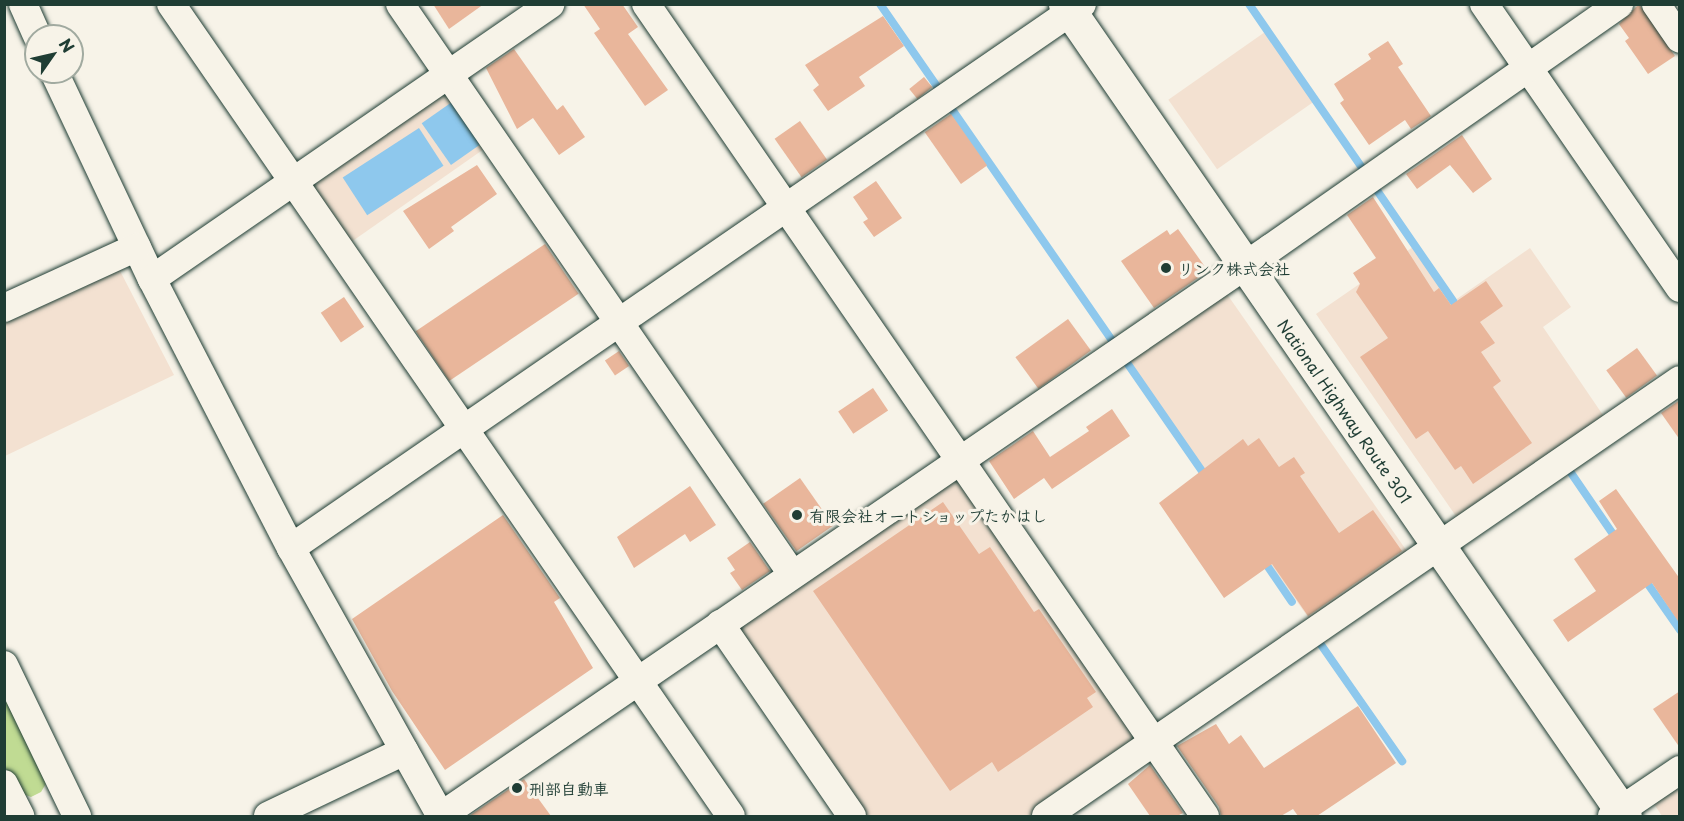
<!DOCTYPE html>
<meta charset="utf-8">
<style>
body{margin:0}
#map{position:relative;width:1684px;height:821px;overflow:hidden;background:#f7f3e8;font-family:"Playpen Sans","Klee One",sans-serif}
div>[style]{position:absolute}
.built>*{inset:0;background:#f3e1d1;transform-origin:0 0}
.green>*{inset:0;background:#c0db93}
.water>*{inset:0;background:#8ec8ed;transform-origin:0 0}
.stream>*{height:8px;margin:-4px;padding:0 4px;transform-origin:4px;border-radius:4px;background:#8ec8ed}
.building>*{inset:0;background:#e9b69b;transform-origin:0 0}
.roads{filter:drop-shadow(0 0 2px #1f3d34) drop-shadow(0 0 2px #1f3d34)}
.minor>*{height:28px;margin:-14px;padding:0 14px;transform-origin:14px;border-radius:14px;background:#f7f3e8}
.trunk>*{height:33px;margin:-16.5px;padding:0 16.5px;transform-origin:16.5px;border-radius:16.5px;background:#f7f3e8}
.dots>*{width:16px;height:16px;translate:-50% -50%;box-sizing:border-box;border:3px solid #f7f3e8;border-radius:50%}
span{translate:-50% -50%;white-space:nowrap;text-align:center;line-height:1.15;-webkit-text-stroke:6px #f7f3e8;paint-order:stroke}
.poi-label{font-size:16px;color:#1f3d34;font-weight:700}
.left{translate:0 -50%;text-align:left}
.street-label{font-size:16px;color:#1f3d34}
.frame{position:absolute;inset:0;border:6px solid #1f3d34;pointer-events:none}
.north{position:absolute;left:24px;top:24px;width:60px;height:60px;box-sizing:border-box;background:#f7f3e8;border:2px solid #a1aaa0;border-radius:50%;rotate:56deg;font-size:16px;font-weight:700;line-height:24px;text-align:center;color:#1f3d34}
.north::after{content:'';display:block;margin:auto;width:21px;height:27px;background:#1f3d34;clip-path:polygon(50% 0,100% 100%,50% 72%,0 100%)}
</style>
<div id="map">
<div class="built">
<div style="left:1265px;top:32px;width:85px;height:118px;rotate:55deg"></div>
<div style="left:451px;top:89px;width:68px;height:173px;rotate:55deg"></div>
<div style="clip-path:polygon(1413px 247px,1451px 303px,1530px 248px,1571px 307px,1543px 327px,1607px 421px,1460px 522px,1316px 314px)"></div>
<div style="clip-path:polygon(118px 267px,174px 375px,5px 456px,5px 320px)"></div>
<div style="left:1222px;top:287px;width:329px;height:119px;rotate:55deg"></div>
<div style="clip-path:polygon(957px 469px,1144px 740px,1033px 816px,861px 816px,730px 626px)"></div>
<div style="clip-path:polygon(1679px 786px,1679px 816px,1662px 816px,1654px 804px)"></div>
</div>
<div class="green">
<div style="clip-path:polygon(5px 686px,47px 782px,41px 792px,31px 797px,20px 793px,5px 767px)"></div>
</div>
<div class="water">
<div style="left:452px;top:102px;width:51px;height:37px;rotate:55deg"></div>
<div style="left:419px;top:128px;width:45px;height:91px;rotate:57deg"></div>
</div>
<div class="stream">
<div style="left:880px;top:4px;width:107px;rotate:55.3deg"></div>
<div style="left:1249px;top:4px;width:203px;rotate:55.4deg"></div>
<div style="left:949px;top:105px;width:288px;rotate:55.3deg"></div>
<div style="left:1374px;top:186px;width:140px;rotate:55.5deg"></div>
<div style="left:1123px;top:357px;width:146px;rotate:55.3deg"></div>
<div style="left:1567px;top:467px;width:88px;rotate:55.6deg"></div>
<div style="left:1262px;top:558px;width:53px;rotate:55.7deg"></div>
<div style="left:1643px;top:577px;width:65px;rotate:55.1deg"></div>
<div style="left:1317px;top:639px;width:149px;rotate:55.1deg"></div>
</div>
<div class="building">
<div style="clip-path:polygon(433px 4px,484px 4px,449px 29px)"></div>
<div style="clip-path:polygon(583px 4px,622px 4px,638px 27px,628px 34px,668px 90px,645px 106px,594px 33px,600px 29px)"></div>
<div style="clip-path:polygon(1639px 4px,1675px 56px,1648px 74px,1625px 41px,1629px 38px,1619px 24px)"></div>
<div style="clip-path:polygon(883px 16px,904px 46px,859px 77px,865px 86px,828px 111px,813px 90px,819px 85px,805px 65px)"></div>
<div style="clip-path:polygon(1388px 41px,1403px 64px,1398px 67px,1431px 116px,1411px 129px,1405px 120px,1369px 145px,1340px 103px,1344px 100px,1334px 84px,1371px 59px,1368px 54px)"></div>
<div style="clip-path:polygon(514px 49px,557px 110px,563px 105px,585px 137px,559px 155px,533px 118px,517px 129px,486px 68px)"></div>
<div style="left:924px;top:77px;width:13px;height:19px;rotate:51deg"></div>
<div style="left:951px;top:114px;width:63px;height:32px;rotate:55deg"></div>
<div style="left:800px;top:121px;width:47px;height:31px;rotate:55deg"></div>
<div style="clip-path:polygon(1462px 135px,1492px 179px,1473px 193px,1450px 165px,1417px 189px,1406px 174px)"></div>
<div style="clip-path:polygon(477px 165px,497px 194px,451px 227px,454px 231px,429px 249px,403px 211px)"></div>
<div style="clip-path:polygon(876px 181px,902px 218px,874px 237px,863px 222px,868px 219px,853px 197px)"></div>
<div style="clip-path:polygon(1373px 197px,1434px 292px,1439px 288px,1451px 305px,1486px 281px,1503px 306px,1480px 322px,1495px 343px,1481px 352px,1501px 381px,1493px 387px,1532px 443px,1473px 484px,1461px 466px,1455px 470px,1428px 431px,1416px 439px,1360px 357px,1388px 338px,1356px 292px,1360px 284px,1353px 273px,1376px 258px,1347px 215px)"></div>
<div style="clip-path:polygon(1178px 229px,1208px 271px,1154px 308px,1121px 261px,1167px 230px,1170px 235px)"></div>
<div style="left:545px;top:244px;width:60px;height:156px;rotate:56deg"></div>
<div style="left:344px;top:297px;width:36px;height:28px;rotate:56deg"></div>
<div style="left:1068px;top:319px;width:39px;height:65px;rotate:54deg"></div>
<div style="left:1637px;top:348px;width:34px;height:38px;rotate:54deg"></div>
<div style="left:619px;top:351px;width:18px;height:17px;rotate:56deg"></div>
<div style="left:873px;top:388px;width:27px;height:42px;rotate:56deg"></div>
<div style="clip-path:polygon(1680px 400px,1680px 440px,1661px 413px)"></div>
<div style="clip-path:polygon(1112px 409px,1130px 436px,1052px 489px,1044px 478px,1014px 499px,989px 461px,1033px 431px,1050px 457px,1089px 431px,1086px 427px)"></div>
<div style="clip-path:polygon(1259px 438px,1279px 467px,1294px 457px,1305px 473px,1300px 476px,1339px 533px,1373px 510px,1402px 551px,1308px 616px,1272px 564px,1224px 598px,1159px 503px,1243px 439px,1248px 446px)"></div>
<div style="left:800px;top:478px;width:58px;height:45px;rotate:55deg"></div>
<div style="clip-path:polygon(690px 486px,716px 525px,690px 542px,685px 534px,634px 568px,617px 537px)"></div>
<div style="clip-path:polygon(1616px 489px,1680px 579px,1680px 624px,1652px 583px,1568px 642px,1553px 620px,1596px 591px,1574px 559px,1617px 529px,1599px 501px)"></div>
<div style="clip-path:polygon(943px 502px,979px 554px,990px 547px,1034px 612px,1039px 609px,1096px 692px,1087px 698px,1093px 707px,998px 772px,992px 762px,950px 791px,813px 591px)"></div>
<div style="clip-path:polygon(503px 515px,560px 598px,554px 602px,593px 668px,445px 770px,392px 691px,352px 619px)"></div>
<div style="clip-path:polygon(750px 542px,770px 571px,742px 590px,730px 573px,735px 570px,727px 558px)"></div>
<div style="clip-path:polygon(1680px 691px,1680px 748px,1653px 709px)"></div>
<div style="clip-path:polygon(1358px 706px,1396px 763px,1317px 816px,1298px 816px,1293px 809px,1281px 816px,1221px 816px,1219px 807px,1177px 746px,1216px 724px,1229px 744px,1241px 735px,1264px 768px)"></div>
<div style="clip-path:polygon(1150px 765px,1183px 813px,1177px 816px,1150px 816px,1128px 784px)"></div>
<div style="clip-path:polygon(524px 779px,551px 816px,469px 816px)"></div>
</div>
<div class="roads">
<div class="minor">
<div style="left:23px;top:4px;width:35px;rotate:66deg"></div>
<div style="left:171px;top:4px;width:986px;rotate:55.41deg"></div>
<div style="left:400px;top:4px;width:692px;rotate:55.48deg"></div>
<div style="left:646px;top:4px;width:986px;rotate:55.46deg"></div>
<div style="left:1484px;top:4px;width:345px;rotate:55.4deg"></div>
<div style="left:1656px;top:4px;width:42px;rotate:55.6deg"></div>
<div style="left:54px;top:72px;width:229px;rotate:64.7deg"></div>
<div style="left:152px;top:279px;width:303px;rotate:62.7deg"></div>
<div style="left:291px;top:548px;width:307px;rotate:60.8deg"></div>
<div style="left:152px;top:279px;width:484px;rotate:-34.6deg"></div>
<div style="left:4px;top:308px;width:146px;rotate:-24.6deg"></div>
<div style="left:291px;top:548px;width:960px;rotate:-34.52deg"></div>
<div style="left:720px;top:624px;width:233px;rotate:55.5deg"></div>
<div style="left:4px;top:665px;width:168px;rotate:64.2deg"></div>
<div style="left:4px;top:784px;width:36px;rotate:63deg"></div>
<div style="left:268px;top:816px;width:151px;rotate:-25.5deg"></div>
<div style="left:441px;top:816px;width:1006px;rotate:-34.39deg"></div>
<div style="left:1271px;top:248px;width:425px;rotate:-35deg"></div>
<div style="left:1046px;top:816px;width:769px;rotate:-34.52deg"></div>
<div style="left:1612px;top:816px;width:82px;rotate:-34.1deg"></div>
</div>
<div class="trunk">
<div style="left:1065px;top:4px;width:986px;rotate:55.41deg"></div>
</div>
</div>
<div class="dots">
<div style="left:1166px;top:268px;background:#1f3d34"></div>
<div style="left:797px;top:515px;background:#1f3d34"></div>
<div style="left:517px;top:788px;background:#1f3d34"></div>
</div>
<div class="poi-label">
<span class="left" style="left:1178px;top:268px">リンク株式会社</span>
<span class="left" style="left:809px;top:515px">有限会社オートショップたかはし</span>
<span class="left" style="left:529px;top:788px">刑部自動車</span>
</div>
<div class="street-label">
<span style="left:1345px;top:411px;rotate:55deg">National Highway Route 301</span>
</div>
<div class="frame"></div>
<div class="north">N</div>
</div>
